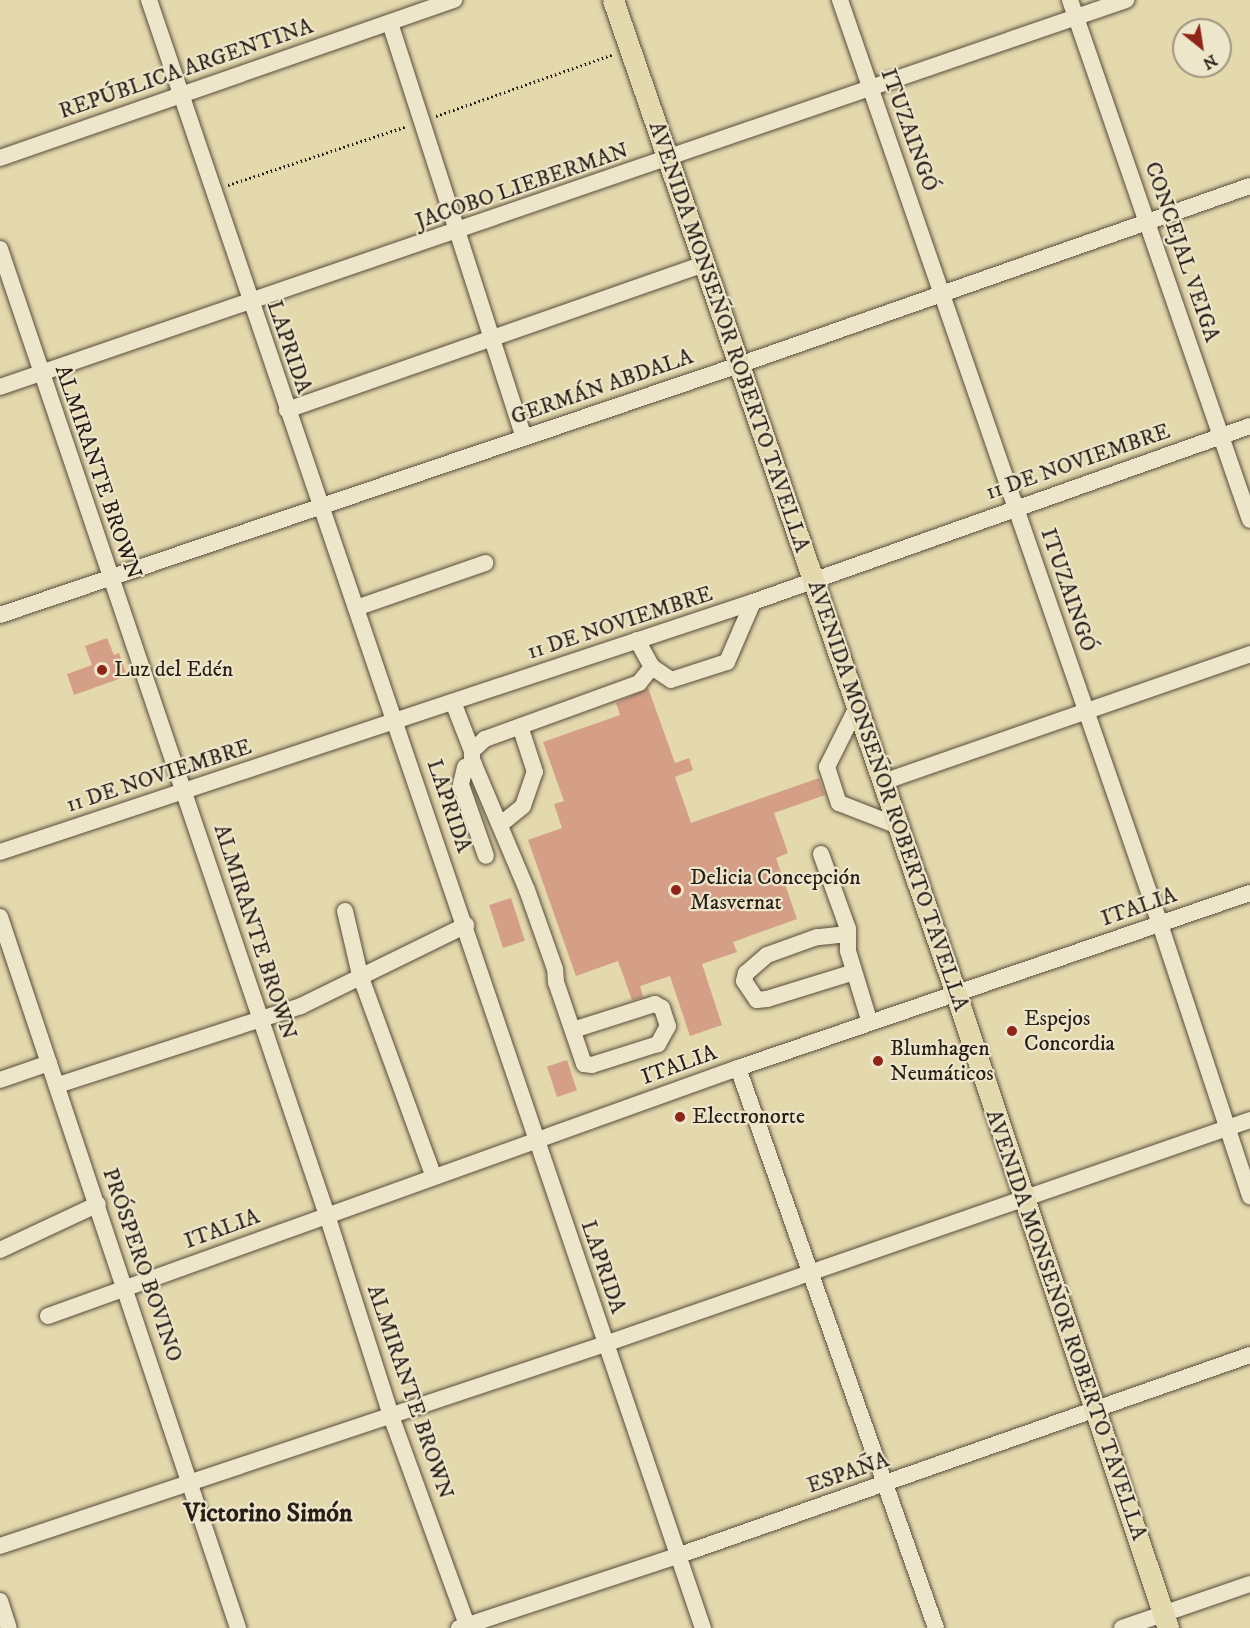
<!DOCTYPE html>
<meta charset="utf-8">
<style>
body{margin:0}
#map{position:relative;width:1250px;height:1628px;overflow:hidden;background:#e4d8ad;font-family:"IM FELL DW Pica",serif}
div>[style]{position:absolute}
.building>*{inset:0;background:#d49e87;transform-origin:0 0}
.path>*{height:3px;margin-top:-1.5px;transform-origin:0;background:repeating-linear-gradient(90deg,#291d17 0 1.5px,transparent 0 4.5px)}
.roads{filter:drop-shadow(0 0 2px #584c3c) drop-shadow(0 0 2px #584c3c)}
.minor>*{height:16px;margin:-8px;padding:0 8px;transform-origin:8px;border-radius:8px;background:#ede6ca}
.major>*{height:21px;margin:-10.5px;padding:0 10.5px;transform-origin:10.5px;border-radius:10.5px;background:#e4d8ad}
.dots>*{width:16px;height:16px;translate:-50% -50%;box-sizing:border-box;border:3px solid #ede6ca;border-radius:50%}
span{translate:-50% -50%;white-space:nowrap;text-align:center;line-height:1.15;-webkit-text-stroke:4.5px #ede6ca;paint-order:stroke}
.street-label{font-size:22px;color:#291d17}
.poi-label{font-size:22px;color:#291d17}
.left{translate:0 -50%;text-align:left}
.quarter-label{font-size:26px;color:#291d17;font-weight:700}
.north{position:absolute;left:1172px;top:18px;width:60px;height:60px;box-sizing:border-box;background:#ede6ca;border:2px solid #9f9682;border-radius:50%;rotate:150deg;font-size:16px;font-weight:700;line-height:24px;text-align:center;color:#291d17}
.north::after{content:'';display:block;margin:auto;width:21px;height:27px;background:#8f2418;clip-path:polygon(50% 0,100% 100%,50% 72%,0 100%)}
</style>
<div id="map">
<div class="building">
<div style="clip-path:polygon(107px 638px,114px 655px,119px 653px,127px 676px,74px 695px,67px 674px,92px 665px,85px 646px)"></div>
<div style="clip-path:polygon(648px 688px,675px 763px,689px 758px,693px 770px,675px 777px,691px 823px,819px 778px,825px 795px,774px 813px,788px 853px,776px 858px,797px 919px,733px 942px,737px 952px,702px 964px,722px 1025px,690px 1036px,670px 976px,640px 986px,643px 997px,632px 1000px,618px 961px,576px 976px,528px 840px,562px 828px,554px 804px,564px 801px,543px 742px,620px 715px,616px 703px)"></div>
<div style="left:511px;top:898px;width:45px;height:23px;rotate:72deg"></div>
<div style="left:567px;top:1060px;width:32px;height:21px;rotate:72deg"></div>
</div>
<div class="path">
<div style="left:436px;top:116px;width:188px;rotate:-19.2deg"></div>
<div style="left:228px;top:185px;width:188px;rotate:-18.2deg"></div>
</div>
<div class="roads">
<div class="minor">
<div style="left:149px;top:0;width:1720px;rotate:71.21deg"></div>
<div style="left:840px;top:0;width:978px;rotate:70.9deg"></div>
<div style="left:1160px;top:924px;width:287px;rotate:71.7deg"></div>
<div style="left:1070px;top:0;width:550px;rotate:70.91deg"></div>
<div style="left:390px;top:23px;width:435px;rotate:72.1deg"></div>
<div style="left:0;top:158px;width:481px;rotate:-19.2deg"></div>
<div style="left:0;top:249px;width:1020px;rotate:71.3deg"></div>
<div style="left:327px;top:1215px;width:211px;rotate:72.3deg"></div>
<div style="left:391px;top:1416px;width:226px;rotate:70deg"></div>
<div style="left:0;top:387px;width:1191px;rotate:-18.97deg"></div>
<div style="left:287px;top:410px;width:443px;rotate:-19.3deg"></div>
<div style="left:356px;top:608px;width:137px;rotate:-19.2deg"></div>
<div style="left:0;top:615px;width:780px;rotate:-18.69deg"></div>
<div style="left:739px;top:365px;width:541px;rotate:-19.31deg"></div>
<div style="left:637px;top:640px;width:31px;rotate:61deg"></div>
<div style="left:652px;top:667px;width:23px;rotate:34deg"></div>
<div style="left:671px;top:680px;width:59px;rotate:-17.8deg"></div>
<div style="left:727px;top:662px;width:65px;rotate:-66.6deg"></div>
<div style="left:453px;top:702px;width:53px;rotate:68.8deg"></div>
<div style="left:857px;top:707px;width:67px;rotate:116.6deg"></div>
<div style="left:827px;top:767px;width:38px;rotate:72deg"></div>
<div style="left:839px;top:803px;width:63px;rotate:21.3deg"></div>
<div style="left:474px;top:764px;width:9px;rotate:162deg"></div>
<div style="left:465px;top:767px;width:18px;rotate:103deg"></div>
<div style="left:461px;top:785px;width:75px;rotate:70.6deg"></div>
<div style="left:883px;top:782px;width:389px;rotate:-19.2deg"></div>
<div style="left:501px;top:824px;width:28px;rotate:-39deg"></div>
<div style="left:523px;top:806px;width:36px;rotate:-71deg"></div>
<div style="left:535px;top:772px;width:48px;rotate:-108.1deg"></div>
<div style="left:0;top:852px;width:793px;rotate:-18.37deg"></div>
<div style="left:753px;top:602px;width:527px;rotate:-19.5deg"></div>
<div style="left:821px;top:854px;width:80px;rotate:70.2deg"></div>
<div style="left:848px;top:929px;width:22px;rotate:90deg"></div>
<div style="left:848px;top:951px;width:75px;rotate:73deg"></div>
<div style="left:345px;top:911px;width:66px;rotate:76.8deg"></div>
<div style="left:360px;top:975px;width:215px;rotate:69.9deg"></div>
<div style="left:0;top:917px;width:750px;rotate:71.49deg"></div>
<div style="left:848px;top:934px;width:31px;rotate:174deg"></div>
<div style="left:817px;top:937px;width:53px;rotate:160.2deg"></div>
<div style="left:767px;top:955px;width:28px;rotate:139deg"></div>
<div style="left:746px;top:973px;width:8px;rotate:104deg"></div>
<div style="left:744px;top:981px;width:23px;rotate:56deg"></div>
<div style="left:757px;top:1000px;width:10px;rotate:-6deg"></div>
<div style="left:767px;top:999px;width:91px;rotate:-17.2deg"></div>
<div style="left:573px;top:1030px;width:86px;rotate:-17.6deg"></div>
<div style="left:655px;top:1004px;width:8px;rotate:30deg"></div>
<div style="left:662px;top:1008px;width:19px;rotate:72deg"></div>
<div style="left:668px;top:1026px;width:21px;rotate:119deg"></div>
<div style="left:658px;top:1044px;width:69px;rotate:162.3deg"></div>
<div style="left:592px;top:1065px;width:8px;rotate:-173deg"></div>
<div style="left:584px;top:1064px;width:87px;rotate:-108.9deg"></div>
<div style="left:556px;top:982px;width:13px;rotate:-94deg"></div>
<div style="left:555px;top:969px;width:84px;rotate:-109.5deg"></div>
<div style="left:527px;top:890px;width:141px;rotate:-112.9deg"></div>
<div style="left:472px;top:760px;width:9px;rotate:-90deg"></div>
<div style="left:472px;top:751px;width:18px;rotate:-43deg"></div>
<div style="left:485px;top:739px;width:164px;rotate:-20deg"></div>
<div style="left:639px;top:683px;width:21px;rotate:-51deg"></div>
<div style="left:738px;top:1068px;width:594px;rotate:70.53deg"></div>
<div style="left:0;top:1080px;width:52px;rotate:-19.1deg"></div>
<div style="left:58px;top:1085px;width:256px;rotate:-18deg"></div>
<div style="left:301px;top:1006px;width:184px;rotate:-26.1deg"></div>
<div style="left:0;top:1250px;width:108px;rotate:-25.1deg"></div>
<div style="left:48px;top:1316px;width:733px;rotate:-19.77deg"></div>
<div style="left:738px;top:1068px;width:541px;rotate:-18.87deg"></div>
<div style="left:0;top:1546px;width:638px;rotate:-18.46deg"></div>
<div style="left:605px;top:1344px;width:683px;rotate:-19.15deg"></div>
<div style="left:0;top:1601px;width:28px;rotate:72deg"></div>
<div style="left:459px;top:1628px;width:230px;rotate:-18.3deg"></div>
<div style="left:677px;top:1556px;width:607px;rotate:-19.33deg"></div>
<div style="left:1122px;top:1628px;width:135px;rotate:-19deg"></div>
</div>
<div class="major">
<div style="left:613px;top:0;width:1052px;rotate:70.96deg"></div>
<div style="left:956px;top:994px;width:669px;rotate:71.51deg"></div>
</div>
</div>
<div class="dots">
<div style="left:102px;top:670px;background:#8f2418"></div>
<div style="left:676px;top:890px;background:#8f2418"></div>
<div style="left:1012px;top:1031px;background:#8f2418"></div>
<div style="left:878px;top:1061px;background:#8f2418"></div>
<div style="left:680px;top:1117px;background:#8f2418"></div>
</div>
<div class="street-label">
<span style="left:186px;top:69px;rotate:-19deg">REPÚBLICA ARGENTINA</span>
<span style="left:909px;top:130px;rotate:70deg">ITUZAINGÓ</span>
<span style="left:522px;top:186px;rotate:-19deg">JACOBO LIEBERMAN</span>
<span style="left:1182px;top:252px;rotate:71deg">CONCEJAL VEIGA</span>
<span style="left:729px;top:337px;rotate:71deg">AVENIDA MONSEÑOR ROBERTO TAVELLA</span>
<span style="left:289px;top:347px;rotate:71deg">LAPRIDA</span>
<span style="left:602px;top:387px;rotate:-19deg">GERMÁN ABDALA</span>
<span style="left:1078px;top:462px;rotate:-19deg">11 DE NOVIEMBRE</span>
<span style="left:98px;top:472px;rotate:71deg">ALMIRANTE BROWN</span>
<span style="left:1068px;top:590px;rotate:71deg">ITUZAINGÓ</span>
<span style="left:620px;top:623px;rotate:-18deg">11 DE NOVIEMBRE</span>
<span style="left:159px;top:776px;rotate:-18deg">11 DE NOVIEMBRE</span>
<span style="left:888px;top:796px;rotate:71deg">AVENIDA MONSEÑOR ROBERTO TAVELLA</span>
<span style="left:449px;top:806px;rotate:71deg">LAPRIDA</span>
<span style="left:1139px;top:907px;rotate:-19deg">ITALIA</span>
<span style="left:255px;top:932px;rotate:72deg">ALMIRANTE BROWN</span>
<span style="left:679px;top:1065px;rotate:-20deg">ITALIA</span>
<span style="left:222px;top:1229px;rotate:-20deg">ITALIA</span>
<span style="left:142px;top:1265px;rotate:71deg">PRÓSPERO BOVINO</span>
<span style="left:603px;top:1267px;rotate:71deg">LAPRIDA</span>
<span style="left:1066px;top:1325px;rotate:71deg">AVENIDA MONSEÑOR ROBERTO TAVELLA</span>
<span style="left:410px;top:1392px;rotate:71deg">ALMIRANTE BROWN</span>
<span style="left:848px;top:1473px;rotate:-19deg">ESPAÑA</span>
</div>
<div class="poi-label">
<span class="left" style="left:114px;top:670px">Luz del Edén</span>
<span class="left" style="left:690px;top:890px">Delicia Concepción<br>Masvernat</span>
<span class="left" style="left:1024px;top:1031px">Espejos<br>Concordia</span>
<span class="left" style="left:890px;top:1061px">Blumhagen<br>Neumáticos</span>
<span class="left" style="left:692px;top:1117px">Electronorte</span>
</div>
<div class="quarter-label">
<span style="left:268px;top:1514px">Victorino Simón</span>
</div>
<div class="north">N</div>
</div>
